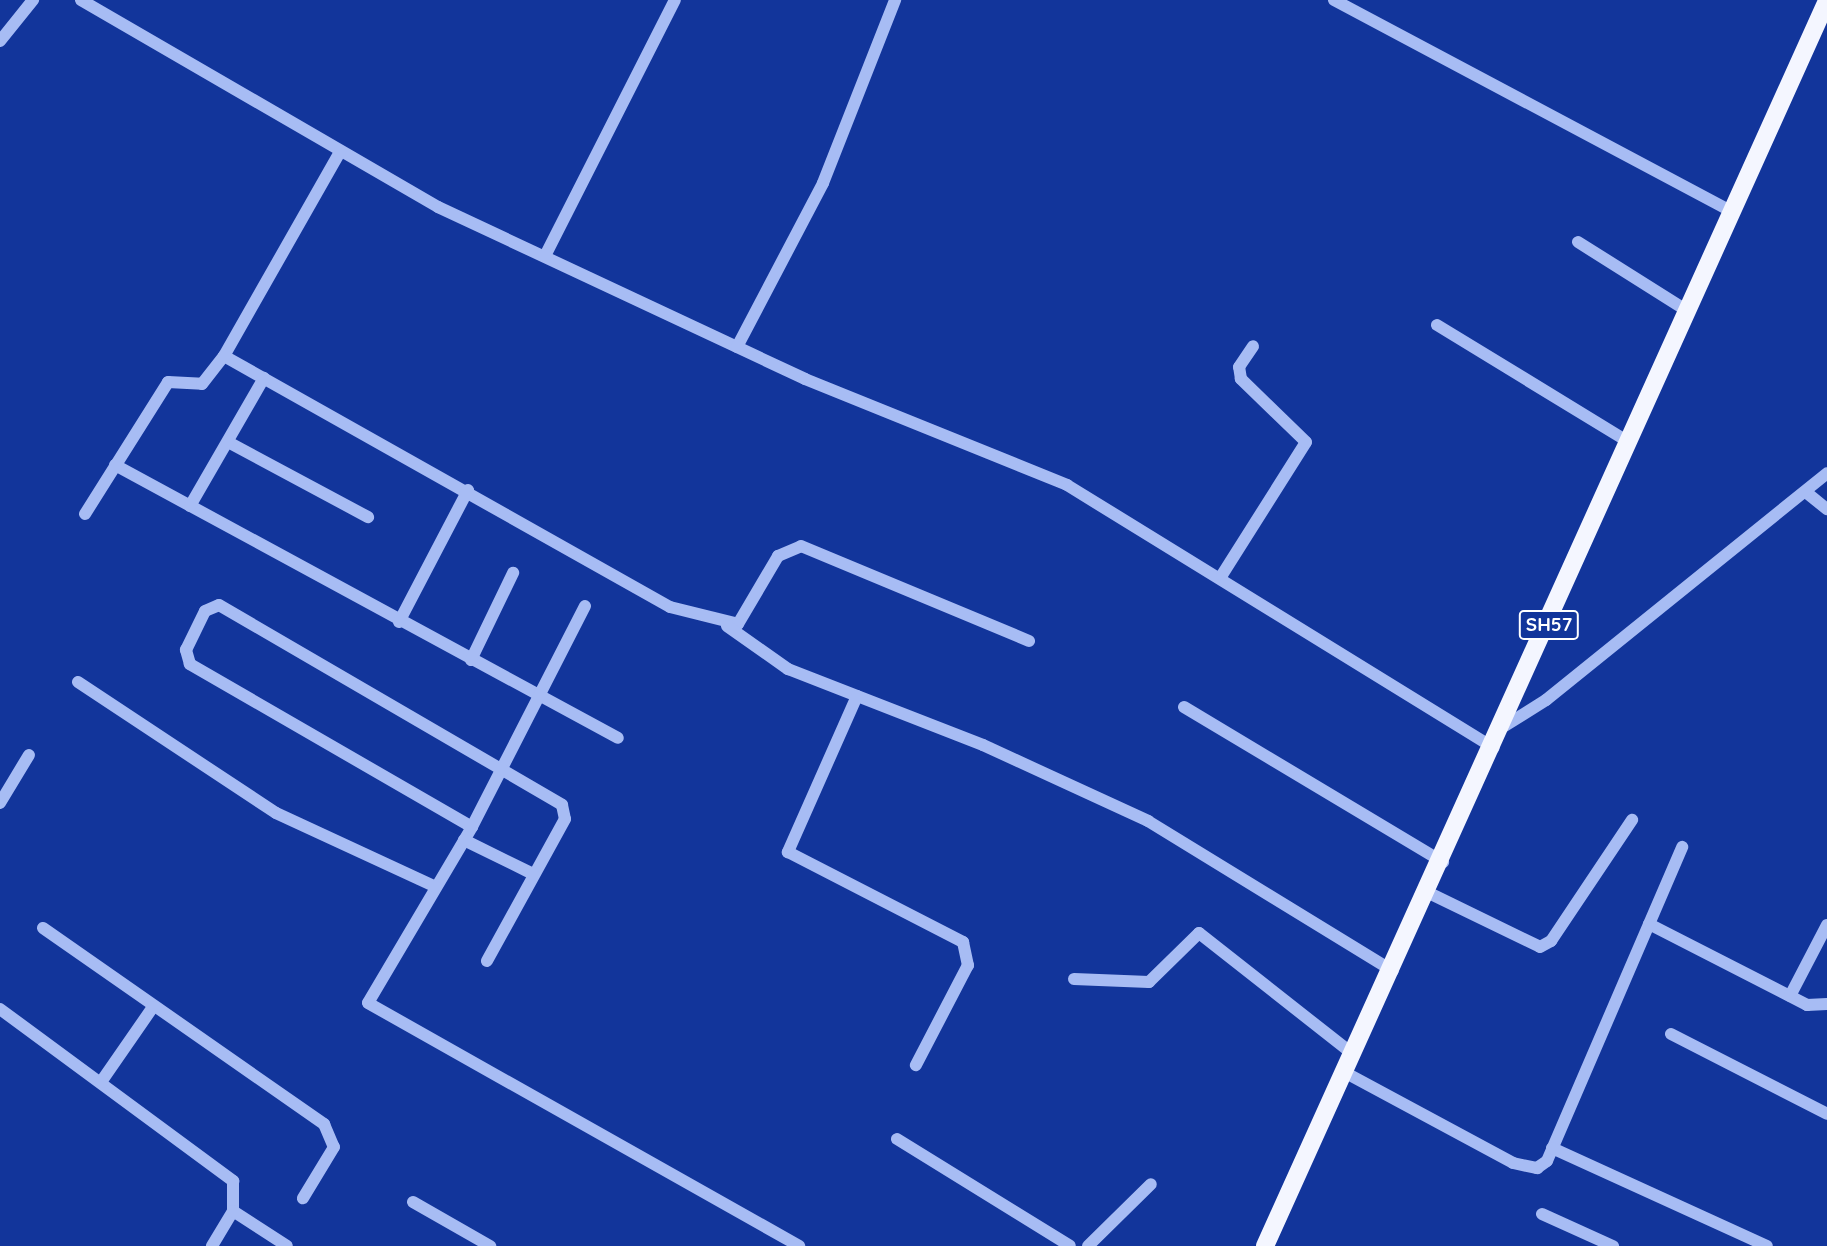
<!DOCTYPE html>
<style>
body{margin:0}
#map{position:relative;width:1827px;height:1246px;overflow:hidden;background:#12359b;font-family:Quicksand,sans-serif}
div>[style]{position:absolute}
.minor>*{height:12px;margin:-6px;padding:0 6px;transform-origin:6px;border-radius:6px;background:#a7bcf4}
.major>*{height:18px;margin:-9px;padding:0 9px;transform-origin:9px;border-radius:9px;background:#f4f6ff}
span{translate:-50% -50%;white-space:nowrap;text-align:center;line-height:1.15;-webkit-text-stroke:5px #12359b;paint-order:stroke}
.shield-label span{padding:2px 5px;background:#12359b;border:2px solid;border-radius:5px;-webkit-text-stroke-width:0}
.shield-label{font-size:19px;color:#fff;font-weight:700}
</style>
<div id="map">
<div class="minor">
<div style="left:81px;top:0;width:413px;rotate:30.1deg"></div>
<div style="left:438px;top:207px;width:405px;rotate:25.1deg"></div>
<div style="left:805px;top:379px;width:283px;rotate:22deg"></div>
<div style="left:1067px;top:485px;width:501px;rotate:31.63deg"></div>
<div style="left:1334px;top:0;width:452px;rotate:28deg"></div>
<div style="left:0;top:41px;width:53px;rotate:-51.2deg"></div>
<div style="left:1578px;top:242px;width:131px;rotate:32.2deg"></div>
<div style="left:545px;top:256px;width:287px;rotate:-63.1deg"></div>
<div style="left:1437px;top:325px;width:226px;rotate:31.4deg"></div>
<div style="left:737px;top:347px;width:185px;rotate:-62.3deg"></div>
<div style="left:823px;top:183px;width:197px;rotate:-68.5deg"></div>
<div style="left:224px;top:356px;width:512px;rotate:29.37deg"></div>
<div style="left:670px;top:607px;width:70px;rotate:14deg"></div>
<div style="left:738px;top:624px;width:79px;rotate:-59.5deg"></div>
<div style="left:778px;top:556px;width:25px;rotate:-23deg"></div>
<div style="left:801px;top:546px;width:247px;rotate:22.6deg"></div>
<div style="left:228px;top:442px;width:159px;rotate:28.2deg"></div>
<div style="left:115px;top:465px;width:572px;rotate:28.49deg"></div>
<div style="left:1807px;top:493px;width:26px;rotate:39deg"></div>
<div style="left:190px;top:506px;width:148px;rotate:-60deg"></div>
<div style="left:85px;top:514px;width:156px;rotate:-57.8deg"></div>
<div style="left:168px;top:382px;width:34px;rotate:3deg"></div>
<div style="left:202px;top:384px;width:36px;rotate:-52deg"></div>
<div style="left:224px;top:356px;width:235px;rotate:-60.4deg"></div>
<div style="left:1222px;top:575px;width:157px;rotate:-57.7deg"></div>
<div style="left:1306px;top:442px;width:91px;rotate:-135.9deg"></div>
<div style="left:1241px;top:379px;width:12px;rotate:-99deg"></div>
<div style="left:1239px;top:367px;width:25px;rotate:-56deg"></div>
<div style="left:585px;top:606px;width:248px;rotate:117.1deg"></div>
<div style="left:472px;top:827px;width:204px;rotate:120.6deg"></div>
<div style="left:368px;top:1003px;width:495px;rotate:29.4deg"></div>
<div style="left:399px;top:622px;width:149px;rotate:-62.4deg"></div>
<div style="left:727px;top:626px;width:75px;rotate:35.2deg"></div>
<div style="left:788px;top:669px;width:209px;rotate:21.3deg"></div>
<div style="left:983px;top:745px;width:182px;rotate:24.7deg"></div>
<div style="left:1148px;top:821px;width:287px;rotate:31.5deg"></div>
<div style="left:471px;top:660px;width:97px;rotate:-64.2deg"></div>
<div style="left:78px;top:682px;width:237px;rotate:33.5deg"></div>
<div style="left:276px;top:813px;width:176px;rotate:24.8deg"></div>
<div style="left:857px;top:696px;width:171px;rotate:113.9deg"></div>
<div style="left:788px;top:852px;width:197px;rotate:27.2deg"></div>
<div style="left:963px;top:942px;width:24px;rotate:78deg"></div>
<div style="left:968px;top:965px;width:113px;rotate:117.5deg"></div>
<div style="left:1184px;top:707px;width:302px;rotate:30.9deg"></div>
<div style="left:1503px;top:727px;width:51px;rotate:-32.1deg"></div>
<div style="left:1546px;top:700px;width:361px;rotate:-38.9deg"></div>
<div style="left:0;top:803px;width:56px;rotate:-58.9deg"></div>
<div style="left:472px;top:827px;width:326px;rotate:-150deg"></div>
<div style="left:190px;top:664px;width:15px;rotate:-106deg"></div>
<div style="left:186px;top:650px;width:43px;rotate:-64deg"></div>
<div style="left:205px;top:611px;width:15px;rotate:-23deg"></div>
<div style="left:219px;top:605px;width:397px;rotate:30.2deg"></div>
<div style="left:562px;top:805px;width:14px;rotate:78deg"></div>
<div style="left:565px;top:819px;width:162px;rotate:118.8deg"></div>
<div style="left:464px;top:840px;width:77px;rotate:26.2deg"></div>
<div style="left:1429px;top:893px;width:123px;rotate:25.9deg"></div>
<div style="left:1540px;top:947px;width:13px;rotate:-29deg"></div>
<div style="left:1551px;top:941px;width:146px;rotate:-56.2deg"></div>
<div style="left:1649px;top:924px;width:178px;rotate:27.1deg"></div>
<div style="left:1807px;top:1005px;width:20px;rotate:-3deg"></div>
<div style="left:43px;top:928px;width:343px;rotate:34.9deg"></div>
<div style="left:324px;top:1124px;width:25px;rotate:67deg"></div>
<div style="left:334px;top:1147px;width:60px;rotate:121.3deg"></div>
<div style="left:1074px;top:979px;width:75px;rotate:2.3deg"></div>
<div style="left:1149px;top:982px;width:70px;rotate:-44.4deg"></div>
<div style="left:1199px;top:933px;width:197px;rotate:38.2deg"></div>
<div style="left:1790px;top:996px;width:80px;rotate:-62.5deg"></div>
<div style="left:0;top:1009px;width:290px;rotate:36.4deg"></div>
<div style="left:233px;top:1181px;width:30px;rotate:90deg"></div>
<div style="left:233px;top:1211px;width:41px;rotate:121deg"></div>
<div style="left:1671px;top:1034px;width:175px;rotate:27.1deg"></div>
<div style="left:1346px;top:1073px;width:190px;rotate:28.3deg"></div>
<div style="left:1513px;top:1163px;width:25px;rotate:12deg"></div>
<div style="left:1537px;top:1168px;width:12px;rotate:-35deg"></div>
<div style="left:1547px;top:1161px;width:342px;rotate:-66.7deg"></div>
<div style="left:101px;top:1082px;width:91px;rotate:-55.3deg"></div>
<div style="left:897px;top:1139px;width:203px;rotate:31.7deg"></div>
<div style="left:1552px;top:1148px;width:236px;rotate:24.5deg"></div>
<div style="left:413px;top:1202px;width:89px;rotate:29.7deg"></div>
<div style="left:233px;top:1211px;width:64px;rotate:32.9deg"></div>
<div style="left:1542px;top:1214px;width:78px;rotate:24.3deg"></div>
<div style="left:1088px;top:1246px;width:88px;rotate:-44.5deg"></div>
</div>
<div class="major">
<div style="left:1265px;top:1246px;width:1366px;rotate:-65.71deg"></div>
</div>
<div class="shield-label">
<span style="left:1549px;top:625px">SH57</span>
</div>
</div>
